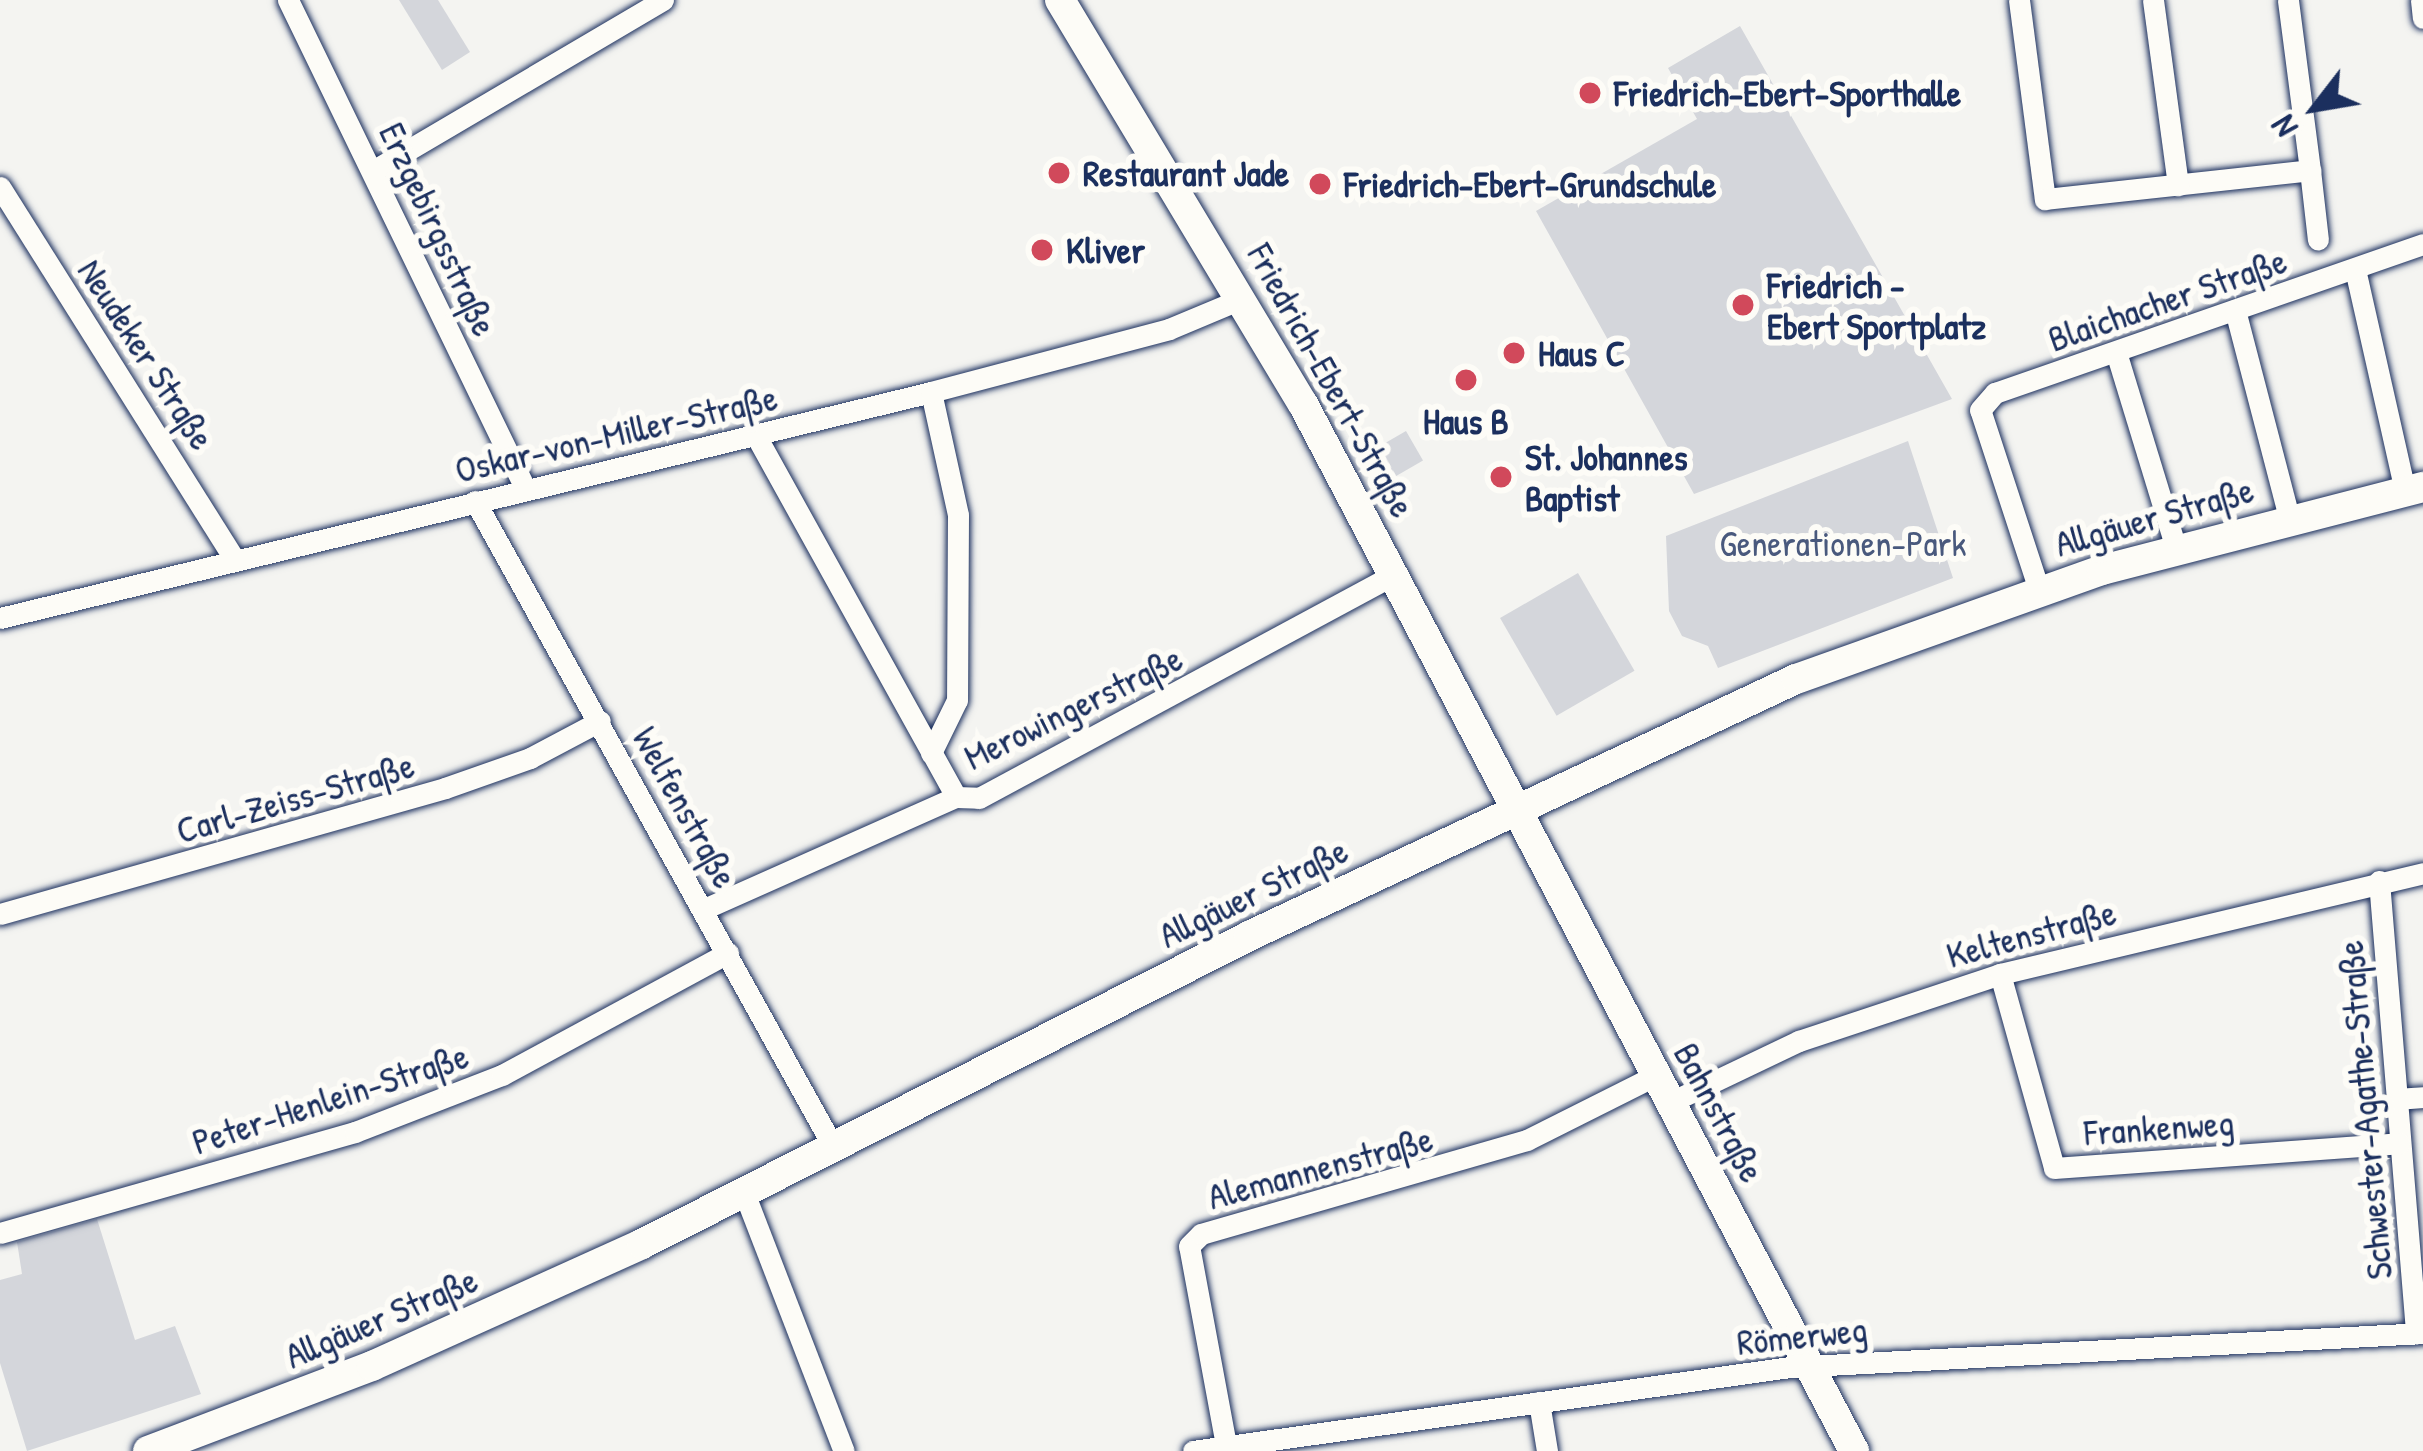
<!DOCTYPE html>
<meta charset="utf-8">
<style>
body{margin:0}
#map{position:relative;width:2423px;height:1451px;overflow:hidden;background:#f4f4f1;font-family:"Patrick Hand",sans-serif}
div>[style]{position:absolute}
.green>*{inset:0;background:#d4d6db;transform-origin:0 0}
.roads{filter:drop-shadow(0 0 3px #1b2f5e) drop-shadow(0 0 3px #1b2f5e)}
.street>*{height:21px;margin:-10.5px;padding:0 10.5px;transform-origin:10.5px;border-radius:10.5px;background:#fdfcf7}
.secondary>*{height:30px;margin:-15px;padding:0 15px;transform-origin:15px;border-radius:15px;background:#fdfcf7}
.dots>*{width:33px;height:33px;translate:-50% -50%;box-sizing:border-box;border:6px solid #fdfcf7;border-radius:50%}
span{translate:-50% -50%;white-space:nowrap;text-align:center;line-height:1.15;-webkit-text-stroke:12px #fdfcf7;paint-order:stroke}
.poi-label{font-size:36px;color:#1b2f5e;font-weight:700}
.left{translate:0 -50%;text-align:left}
.street-label{font-size:36px;color:#1b2f5e}
.park-label{font-size:36px;color:#49597d}
.north{position:absolute;left:2255px;top:48px;width:120px;height:120px;-webkit-text-stroke:9px #fdfcf7;paint-order:stroke;rotate:239deg;font-size:33px;font-weight:700;line-height:48px;text-align:center;color:#1b2f5e}
.north::after{content:'';display:block;margin:auto;width:42px;height:54px;background:#1b2f5e;clip-path:polygon(50% 0,100% 100%,50% 72%,0 100%)}
</style>
<div id="map">
<div class="green">
<div style="clip-path:polygon(399px 0,438px 0,470px 52px,442px 70px)"></div>
<div style="clip-path:polygon(1740px 26px,1952px 399px,1694px 494px,1536px 211px,1697px 119px,1668px 68px)"></div>
<div style="left:1406px;top:431px;width:34px;height:44px;rotate:60deg"></div>
<div style="clip-path:polygon(1908px 441px,1953px 578px,1718px 668px,1708px 646px,1682px 636px,1669px 611px,1666px 536px)"></div>
<div style="left:1578px;top:573px;width:113px;height:90px;rotate:60deg"></div>
<div style="clip-path:polygon(97px 1219px,135px 1340px,175px 1326px,201px 1394px,27px 1451px,0 1363px,0 1280px,22px 1274px,17px 1242px)"></div>
</div>
<div class="roads">
<div class="street">
<div style="left:288px;top:0;width:543px;rotate:64.1deg"></div>
<div style="left:2019px;top:0;width:201px;rotate:82.6deg"></div>
<div style="left:2045px;top:199px;width:267px;rotate:-6.2deg"></div>
<div style="left:2310px;top:170px;width:171px;rotate:-97.4deg"></div>
<div style="left:2153px;top:0;width:187px;rotate:82.3deg"></div>
<div style="left:2421px;top:0;width:18px;rotate:84deg"></div>
<div style="left:376px;top:169px;width:333px;rotate:-30.5deg"></div>
<div style="left:2310px;top:170px;width:70px;rotate:83.5deg"></div>
<div style="left:0;top:187px;width:441px;rotate:57.8deg"></div>
<div style="left:2355px;top:269px;width:228px;rotate:77.3deg"></div>
<div style="left:2235px;top:310px;width:214px;rotate:75.4deg"></div>
<div style="left:2116px;top:352px;width:205px;rotate:73deg"></div>
<div style="left:931px;top:392px;width:126px;rotate:77.6deg"></div>
<div style="left:958px;top:515px;width:185px;rotate:90.3deg"></div>
<div style="left:957px;top:700px;width:59px;rotate:116.1deg"></div>
<div style="left:755px;top:434px;width:415px;rotate:61deg"></div>
<div style="left:475px;top:501px;width:740px;rotate:60.98deg"></div>
<div style="left:2039px;top:590px;width:189px;rotate:-108.1deg"></div>
<div style="left:1980px;top:410px;width:23px;rotate:-49deg"></div>
<div style="left:1995px;top:393px;width:453px;rotate:-19.2deg"></div>
<div style="left:0;top:618px;width:958px;rotate:-13.64deg"></div>
<div style="left:931px;top:392px;width:246px;rotate:-14.8deg"></div>
<div style="left:1169px;top:329px;width:80px;rotate:-22.7deg"></div>
<div style="left:2379px;top:881px;width:454px;rotate:85.3deg"></div>
<div style="left:704px;top:909px;width:276px;rotate:-24deg"></div>
<div style="left:956px;top:797px;width:23px;rotate:2deg"></div>
<div style="left:979px;top:798px;width:474px;rotate:-28.3deg"></div>
<div style="left:0;top:914px;width:462px;rotate:-15.8deg"></div>
<div style="left:445px;top:788px;width:90px;rotate:-19.4deg"></div>
<div style="left:530px;top:758px;width:79px;rotate:-27.9deg"></div>
<div style="left:2000px;top:974px;width:201px;rotate:74.4deg"></div>
<div style="left:2054px;top:1168px;width:346px;rotate:-4.1deg"></div>
<div style="left:2396px;top:1099px;width:27px;rotate:-4deg"></div>
<div style="left:1671px;top:1102px;width:142px;rotate:-25.5deg"></div>
<div style="left:1799px;top:1041px;width:212px;rotate:-18.4deg"></div>
<div style="left:2000px;top:974px;width:435px;rotate:-13.4deg"></div>
<div style="left:745px;top:1195px;width:274px;rotate:68.9deg"></div>
<div style="left:0;top:1233px;width:369px;rotate:-15.9deg"></div>
<div style="left:355px;top:1132px;width:158px;rotate:-21.2deg"></div>
<div style="left:502px;top:1075px;width:257px;rotate:-28.4deg"></div>
<div style="left:1539px;top:1402px;width:50px;rotate:80.7deg"></div>
<div style="left:1226px;top:1445px;width:202px;rotate:-100.5deg"></div>
<div style="left:1189px;top:1246px;width:17px;rotate:-45deg"></div>
<div style="left:1201px;top:1234px;width:339px;rotate:-16.1deg"></div>
<div style="left:1527px;top:1140px;width:144px;rotate:-26.7deg"></div>
<div style="left:1193px;top:1451px;width:603px;rotate:-8.01deg"></div>
<div style="left:1790px;top:1367px;width:634px;rotate:-3.07deg"></div>
</div>
<div class="secondary">
<div style="left:1060px;top:0;width:471px;rotate:59deg"></div>
<div style="left:1303px;top:404px;width:1183px;rotate:62.24deg"></div>
<div style="left:148px;top:1451px;width:240px;rotate:-20.8deg"></div>
<div style="left:372px;top:1366px;width:296px;rotate:-24.3deg"></div>
<div style="left:642px;top:1244px;width:681px;rotate:-26.9deg"></div>
<div style="left:1249px;top:936px;width:604px;rotate:-25.17deg"></div>
<div style="left:1796px;top:679px;width:325px;rotate:-19.6deg"></div>
<div style="left:2102px;top:570px;width:332px;rotate:-14.5deg"></div>
</div>
</div>
<div class="dots">
<div style="left:1590px;top:93px;background:#d1495b"></div>
<div style="left:1059px;top:173px;background:#d1495b"></div>
<div style="left:1320px;top:184px;background:#d1495b"></div>
<div style="left:1042px;top:250px;background:#d1495b"></div>
<div style="left:1743px;top:305px;background:#d1495b"></div>
<div style="left:1514px;top:353px;background:#d1495b"></div>
<div style="left:1466px;top:380px;background:#d1495b"></div>
<div style="left:1501px;top:477px;background:#d1495b"></div>
</div>
<div class="poi-label">
<span class="left" style="left:1614px;top:93px">Friedrich-Ebert-Sporthalle</span>
<span class="left" style="left:1083px;top:173px">Restaurant Jade</span>
<span class="left" style="left:1344px;top:184px">Friedrich-Ebert-Grundschule</span>
<span class="left" style="left:1066px;top:250px">Kliver</span>
<span class="left" style="left:1767px;top:305px">Friedrich -<br>Ebert Sportplatz</span>
<span class="left" style="left:1538px;top:353px">Haus C</span>
<span style="left:1466px;top:421px">Haus B</span>
<span class="left" style="left:1525px;top:477px">St. Johannes<br>Baptist</span>
</div>
<div class="street-label">
<span style="left:439px;top:229px;rotate:65deg">Erzgebirgsstraße</span>
<span style="left:2167px;top:299px;rotate:-19deg">Blaichacher Straße</span>
<span style="left:147px;top:354px;rotate:57deg">Neudeker Straße</span>
<span style="left:1332px;top:380px;rotate:61deg">Friedrich-Ebert-Straße</span>
<span style="left:616px;top:433px;rotate:-13deg">Oskar-von-Miller-Straße</span>
<span style="left:2154px;top:516px;rotate:-16deg">Allgäuer Straße</span>
<span style="left:1073px;top:707px;rotate:-26deg">Merowingerstraße</span>
<span style="left:295px;top:797px;rotate:-16deg">Carl-Zeiss-Straße</span>
<span style="left:686px;top:807px;rotate:61deg">Welfenstraße</span>
<span style="left:1253px;top:892px;rotate:-26deg">Allgäuer Straße</span>
<span style="left:2031px;top:933px;rotate:-15deg">Keltenstraße</span>
<span style="left:330px;top:1098px;rotate:-18deg">Peter-Henlein-Straße</span>
<span style="left:2364px;top:1110px;rotate:-95deg">Schwester-Agathe-Straße</span>
<span style="left:1720px;top:1112px;rotate:62deg">Bahnstraße</span>
<span style="left:2159px;top:1127px;rotate:-4deg">Frankenweg</span>
<span style="left:1320px;top:1167px;rotate:-15deg">Alemannenstraße</span>
<span style="left:381px;top:1317px;rotate:-23deg">Allgäuer Straße</span>
<span style="left:1802px;top:1335px;rotate:-6deg">Römerweg</span>
</div>
<div class="park-label">
<span style="left:1843px;top:543px">Generationen-Park</span>
</div>
<div class="north">N</div>
</div>
